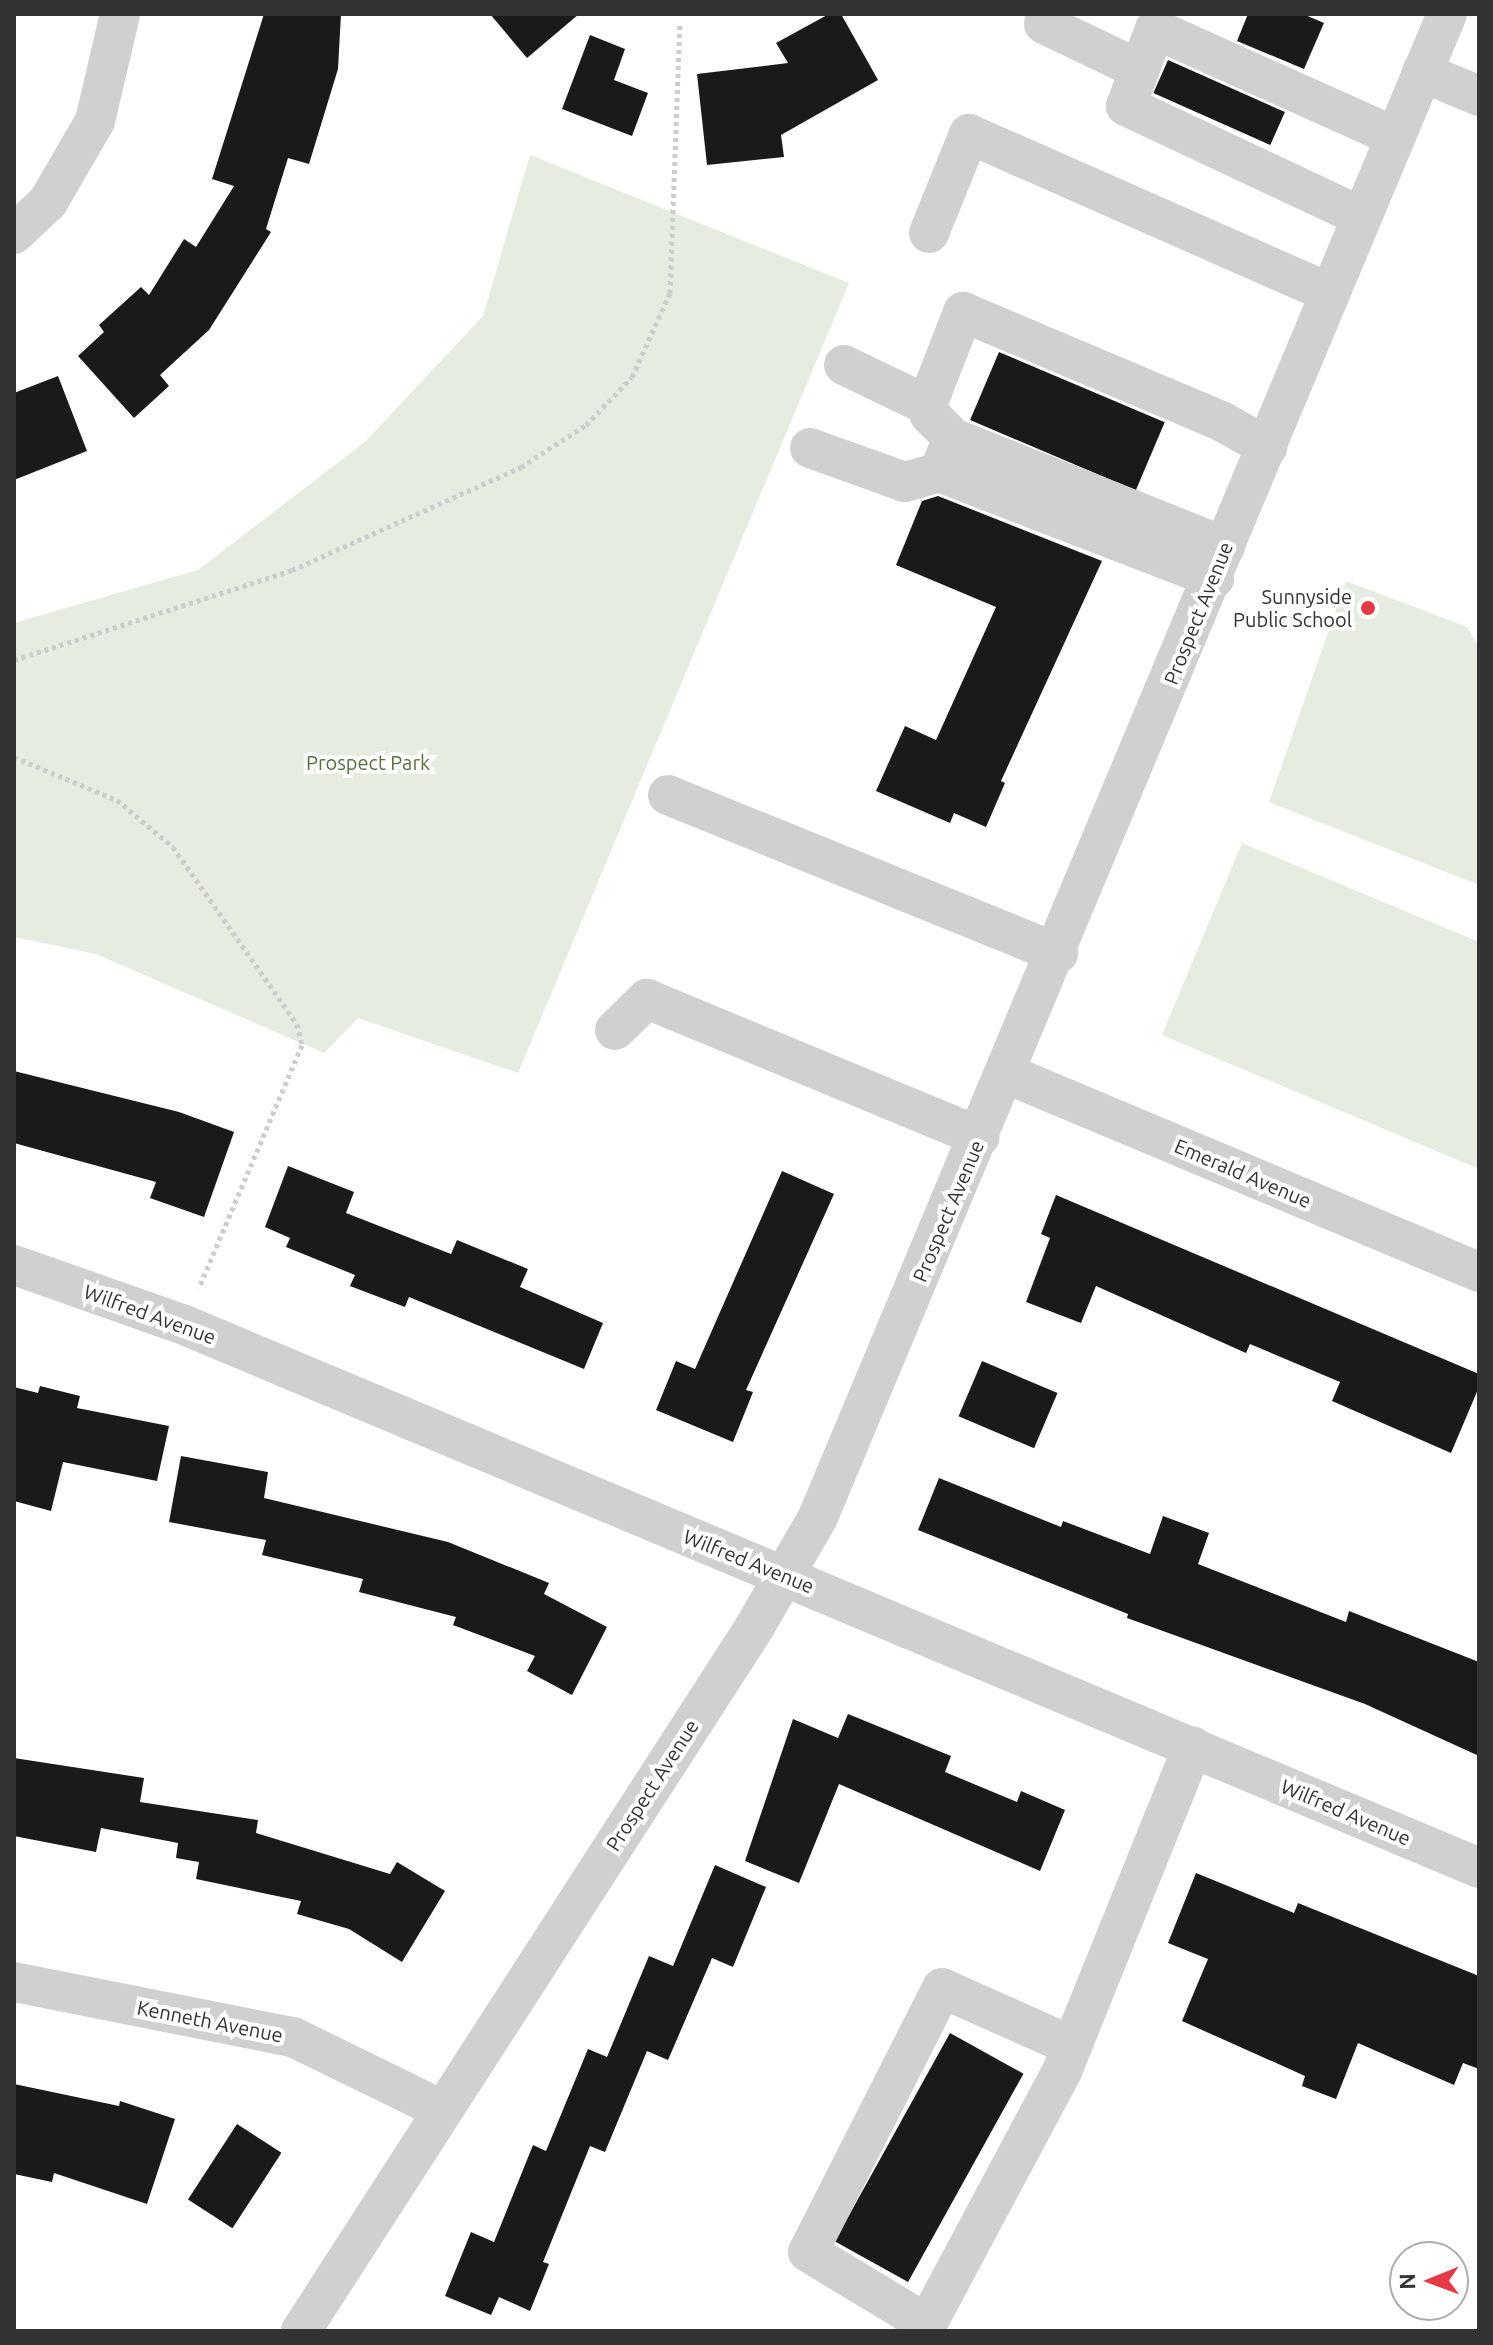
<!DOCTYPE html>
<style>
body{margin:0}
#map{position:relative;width:1493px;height:2345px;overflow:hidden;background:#fff;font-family:Ubuntu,sans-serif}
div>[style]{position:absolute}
.green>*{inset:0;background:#e6ecdf}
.building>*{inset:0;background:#1a1a1a;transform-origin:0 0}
.path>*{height:5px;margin-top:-2.5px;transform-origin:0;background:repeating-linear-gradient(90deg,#cdcdcd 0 4px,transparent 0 8px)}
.minor>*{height:40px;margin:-20px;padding:0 20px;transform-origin:20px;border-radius:20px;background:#d0d0d0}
.dots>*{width:22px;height:22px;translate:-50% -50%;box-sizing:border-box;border:4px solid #fff;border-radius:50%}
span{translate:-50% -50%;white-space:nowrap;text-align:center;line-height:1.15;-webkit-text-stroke:8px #fff;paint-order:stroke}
.poi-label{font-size:20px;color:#333}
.right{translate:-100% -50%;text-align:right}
.street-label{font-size:20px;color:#333}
.park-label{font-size:20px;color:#56703f}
.frame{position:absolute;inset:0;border:16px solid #333;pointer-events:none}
.north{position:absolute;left:1389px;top:2241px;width:80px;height:80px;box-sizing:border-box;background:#fff;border:2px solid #adadad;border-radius:50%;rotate:269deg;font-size:22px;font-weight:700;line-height:32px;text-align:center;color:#333}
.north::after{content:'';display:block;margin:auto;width:28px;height:36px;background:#e63946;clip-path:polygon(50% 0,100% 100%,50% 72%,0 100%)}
</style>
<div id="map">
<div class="green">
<div style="clip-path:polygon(530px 155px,849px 283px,518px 1073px,358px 1018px,324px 1053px,96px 954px,14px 937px,14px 623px,198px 570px,365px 442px,483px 316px)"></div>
<div style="clip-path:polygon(1346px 581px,1467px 627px,1479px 647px,1479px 885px,1269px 802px)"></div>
<div style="clip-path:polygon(1242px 843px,1479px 942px,1479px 1169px,1162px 1035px)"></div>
</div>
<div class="building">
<div style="clip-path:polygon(264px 14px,341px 14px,338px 69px,309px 164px,288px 158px,266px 229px,271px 232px,209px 330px,160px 375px,169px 386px,134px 418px,78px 356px,104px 332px,99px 325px,141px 287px,149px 295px,184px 239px,196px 247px,234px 186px,212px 179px)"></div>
<div style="clip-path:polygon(490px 14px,579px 14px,527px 58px)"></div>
<div style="clip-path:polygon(829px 14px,841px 14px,878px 80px,781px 135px,784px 157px,707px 165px,697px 74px,788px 63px,776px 43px)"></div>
<div style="clip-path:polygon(1248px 14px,1303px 14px,1324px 23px,1304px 69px,1237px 41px)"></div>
<div style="clip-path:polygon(590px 35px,625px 49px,614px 80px,648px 93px,632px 136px,562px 109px)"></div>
<div style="left:1168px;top:60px;width:128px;height:36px;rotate:24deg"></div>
<div style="left:999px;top:352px;width:180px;height:74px;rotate:23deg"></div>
<div style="clip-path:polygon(58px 376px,87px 451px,14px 480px,14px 393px)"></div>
<div style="clip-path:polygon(938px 496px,1102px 561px,1001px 781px,1005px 783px,986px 827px,954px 813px,950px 823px,876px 791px,905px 726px,936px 740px,996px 607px,896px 565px,922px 501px)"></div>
<div style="clip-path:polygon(14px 1071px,179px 1112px,234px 1132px,204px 1217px,150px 1198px,156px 1182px,14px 1143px)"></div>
<div style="clip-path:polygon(288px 1166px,354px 1192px,346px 1213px,451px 1254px,457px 1240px,528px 1269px,520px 1287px,603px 1323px,584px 1369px,409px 1297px,405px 1307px,350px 1286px,355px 1275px,286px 1247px,290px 1238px,265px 1227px)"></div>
<div style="clip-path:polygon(782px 1171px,834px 1194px,746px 1390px,753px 1392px,733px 1442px,656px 1410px,676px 1361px,695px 1369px)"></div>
<div style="clip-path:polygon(1056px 1195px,1479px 1374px,1479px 1387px,1451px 1453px,1332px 1401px,1340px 1382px,1250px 1344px,1246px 1353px,1096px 1286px,1081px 1323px,1026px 1302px,1050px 1238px,1041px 1234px)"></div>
<div style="left:982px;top:1361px;width:82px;height:60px;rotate:23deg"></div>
<div style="clip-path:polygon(40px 1386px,80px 1396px,77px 1408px,169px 1426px,157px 1481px,63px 1462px,51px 1511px,14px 1501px,14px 1387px,38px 1393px)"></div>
<div style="clip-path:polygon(181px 1456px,268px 1472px,264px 1498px,448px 1542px,549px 1583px,544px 1594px,607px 1627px,572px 1695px,527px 1671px,535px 1656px,453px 1625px,456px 1617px,359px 1592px,363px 1579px,262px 1555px,266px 1540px,169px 1522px)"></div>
<div style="clip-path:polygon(939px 1478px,1061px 1527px,1063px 1521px,1150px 1554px,1163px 1516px,1209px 1533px,1198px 1564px,1346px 1622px,1349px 1611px,1479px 1662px,1479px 1756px,1365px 1704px,1127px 1618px,1128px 1614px,918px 1530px)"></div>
<div style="clip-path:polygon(848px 1714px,951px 1756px,945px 1772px,1017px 1802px,1021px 1791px,1065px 1810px,1040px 1871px,839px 1784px,799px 1883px,745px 1861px,793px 1719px,838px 1738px)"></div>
<div style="clip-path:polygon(14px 1758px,144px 1778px,140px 1802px,258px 1820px,256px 1833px,390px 1874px,397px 1862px,445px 1891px,402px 1962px,349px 1929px,297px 1914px,301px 1901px,196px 1879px,199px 1862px,176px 1858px,178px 1843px,101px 1828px,96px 1852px,14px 1836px)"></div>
<div style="clip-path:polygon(715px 1865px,766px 1887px,733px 1967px,712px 1958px,668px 2060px,647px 2051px,605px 2152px,590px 2146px,543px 2262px,549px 2264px,530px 2311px,499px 2297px,491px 2315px,445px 2296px,471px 2232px,494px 2242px,533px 2145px,546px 2151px,588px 2049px,607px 2057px,649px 1956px,673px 1966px)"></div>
<div style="clip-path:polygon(1196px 1873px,1294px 1913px,1298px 1903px,1479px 1976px,1479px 2069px,1463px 2063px,1454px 2085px,1358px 2043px,1336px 2099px,1302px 2086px,1305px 2076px,1182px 2021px,1208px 1959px,1168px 1943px)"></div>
<div style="left:950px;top:2033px;width:84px;height:238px;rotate:29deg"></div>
<div style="clip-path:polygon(14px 2084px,119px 2106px,120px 2101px,175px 2119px,147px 2204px,54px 2173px,52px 2182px,14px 2174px)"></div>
<div style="left:237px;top:2124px;width:53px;height:90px;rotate:33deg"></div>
</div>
<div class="path">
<div style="left:14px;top:660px;width:292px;rotate:-17.9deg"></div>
<div style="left:292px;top:570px;width:251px;rotate:-24.2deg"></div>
<div style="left:521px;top:467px;width:77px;rotate:-32.9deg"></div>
<div style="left:586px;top:425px;width:66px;rotate:-46.2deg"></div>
<div style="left:632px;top:377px;width:92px;rotate:-65.7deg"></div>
<div style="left:670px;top:293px;width:269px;rotate:-87.9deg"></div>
<div style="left:14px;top:757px;width:112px;rotate:22.7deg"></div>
<div style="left:117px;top:800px;width:73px;rotate:40deg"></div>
<div style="left:173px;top:847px;width:216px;rotate:55deg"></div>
<div style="left:297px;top:1024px;width:22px;rotate:77deg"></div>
<div style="left:302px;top:1045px;width:264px;rotate:113deg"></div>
</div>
<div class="minor">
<div style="left:1044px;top:24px;width:106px;rotate:25.6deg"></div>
<div style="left:1422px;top:72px;width:62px;rotate:22.8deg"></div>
<div style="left:1362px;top:217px;width:261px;rotate:-154.8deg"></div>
<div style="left:1126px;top:106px;width:82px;rotate:-69.4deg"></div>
<div style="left:1155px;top:29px;width:263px;rotate:24.2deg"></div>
<div style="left:929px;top:233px;width:107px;rotate:-68deg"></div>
<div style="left:969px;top:134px;width:394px;rotate:23.8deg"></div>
<div style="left:14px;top:234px;width:47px;rotate:-43.3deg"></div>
<div style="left:48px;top:202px;width:94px;rotate:-59.9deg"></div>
<div style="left:95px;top:121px;width:110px;rotate:-76.8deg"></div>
<div style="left:844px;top:365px;width:92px;rotate:25.7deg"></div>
<div style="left:953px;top:438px;width:293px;rotate:21.8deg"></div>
<div style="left:810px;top:448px;width:101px;rotate:19.7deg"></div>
<div style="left:905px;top:482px;width:35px;rotate:-16deg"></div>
<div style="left:939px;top:472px;width:295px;rotate:21.1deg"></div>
<div style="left:939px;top:472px;width:37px;rotate:-68deg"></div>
<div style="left:953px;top:438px;width:33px;rotate:-135deg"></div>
<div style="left:930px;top:415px;width:10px;rotate:-107deg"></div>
<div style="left:927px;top:405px;width:100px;rotate:-68.8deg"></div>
<div style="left:963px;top:312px;width:282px;rotate:22.9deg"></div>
<div style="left:1223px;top:422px;width:51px;rotate:29.6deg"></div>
<div style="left:668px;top:795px;width:421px;rotate:22.1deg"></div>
<div style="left:615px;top:1030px;width:45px;rotate:-44.1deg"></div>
<div style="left:647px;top:999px;width:360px;rotate:22.5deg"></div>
<div style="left:1007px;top:1074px;width:512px;rotate:22.76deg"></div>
<div style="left:14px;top:1265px;width:178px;rotate:19.4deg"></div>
<div style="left:182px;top:1324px;width:1406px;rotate:22.75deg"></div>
<div style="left:14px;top:1982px;width:284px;rotate:11.2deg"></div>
<div style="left:293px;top:2037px;width:164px;rotate:26.1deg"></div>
<div style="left:1072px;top:2046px;width:142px;rotate:-156deg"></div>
<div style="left:942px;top:1988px;width:296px;rotate:116.9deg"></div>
<div style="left:808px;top:2252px;width:139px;rotate:31.2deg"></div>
<div style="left:927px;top:2324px;width:287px;rotate:-61.9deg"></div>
<div style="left:1062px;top:2071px;width:27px;rotate:-68deg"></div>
<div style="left:1072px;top:2046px;width:323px;rotate:-68deg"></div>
<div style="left:301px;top:2331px;width:836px;rotate:-57.2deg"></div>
<div style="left:754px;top:1628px;width:128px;rotate:-60deg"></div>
<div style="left:818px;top:1517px;width:1629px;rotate:-67.29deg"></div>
</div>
<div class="dots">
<div style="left:1368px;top:608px;background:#e63946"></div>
</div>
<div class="poi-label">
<span class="right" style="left:1352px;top:608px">Sunnyside<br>Public School</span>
</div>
<div class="street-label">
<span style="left:1198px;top:613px;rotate:-68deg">Prospect Avenue</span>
<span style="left:1243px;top:1173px;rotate:23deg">Emerald Avenue</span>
<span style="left:948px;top:1211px;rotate:-67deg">Prospect Avenue</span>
<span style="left:150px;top:1314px;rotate:20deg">Wilfred Avenue</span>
<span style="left:749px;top:1561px;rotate:22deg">Wilfred Avenue</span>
<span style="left:652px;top:1785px;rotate:-57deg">Prospect Avenue</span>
<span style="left:1346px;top:1812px;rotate:23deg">Wilfred Avenue</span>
<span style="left:210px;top:2021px;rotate:11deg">Kenneth Avenue</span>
</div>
<div class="park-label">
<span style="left:368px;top:762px">Prospect Park</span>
</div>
<div class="frame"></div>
<div class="north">N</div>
</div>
